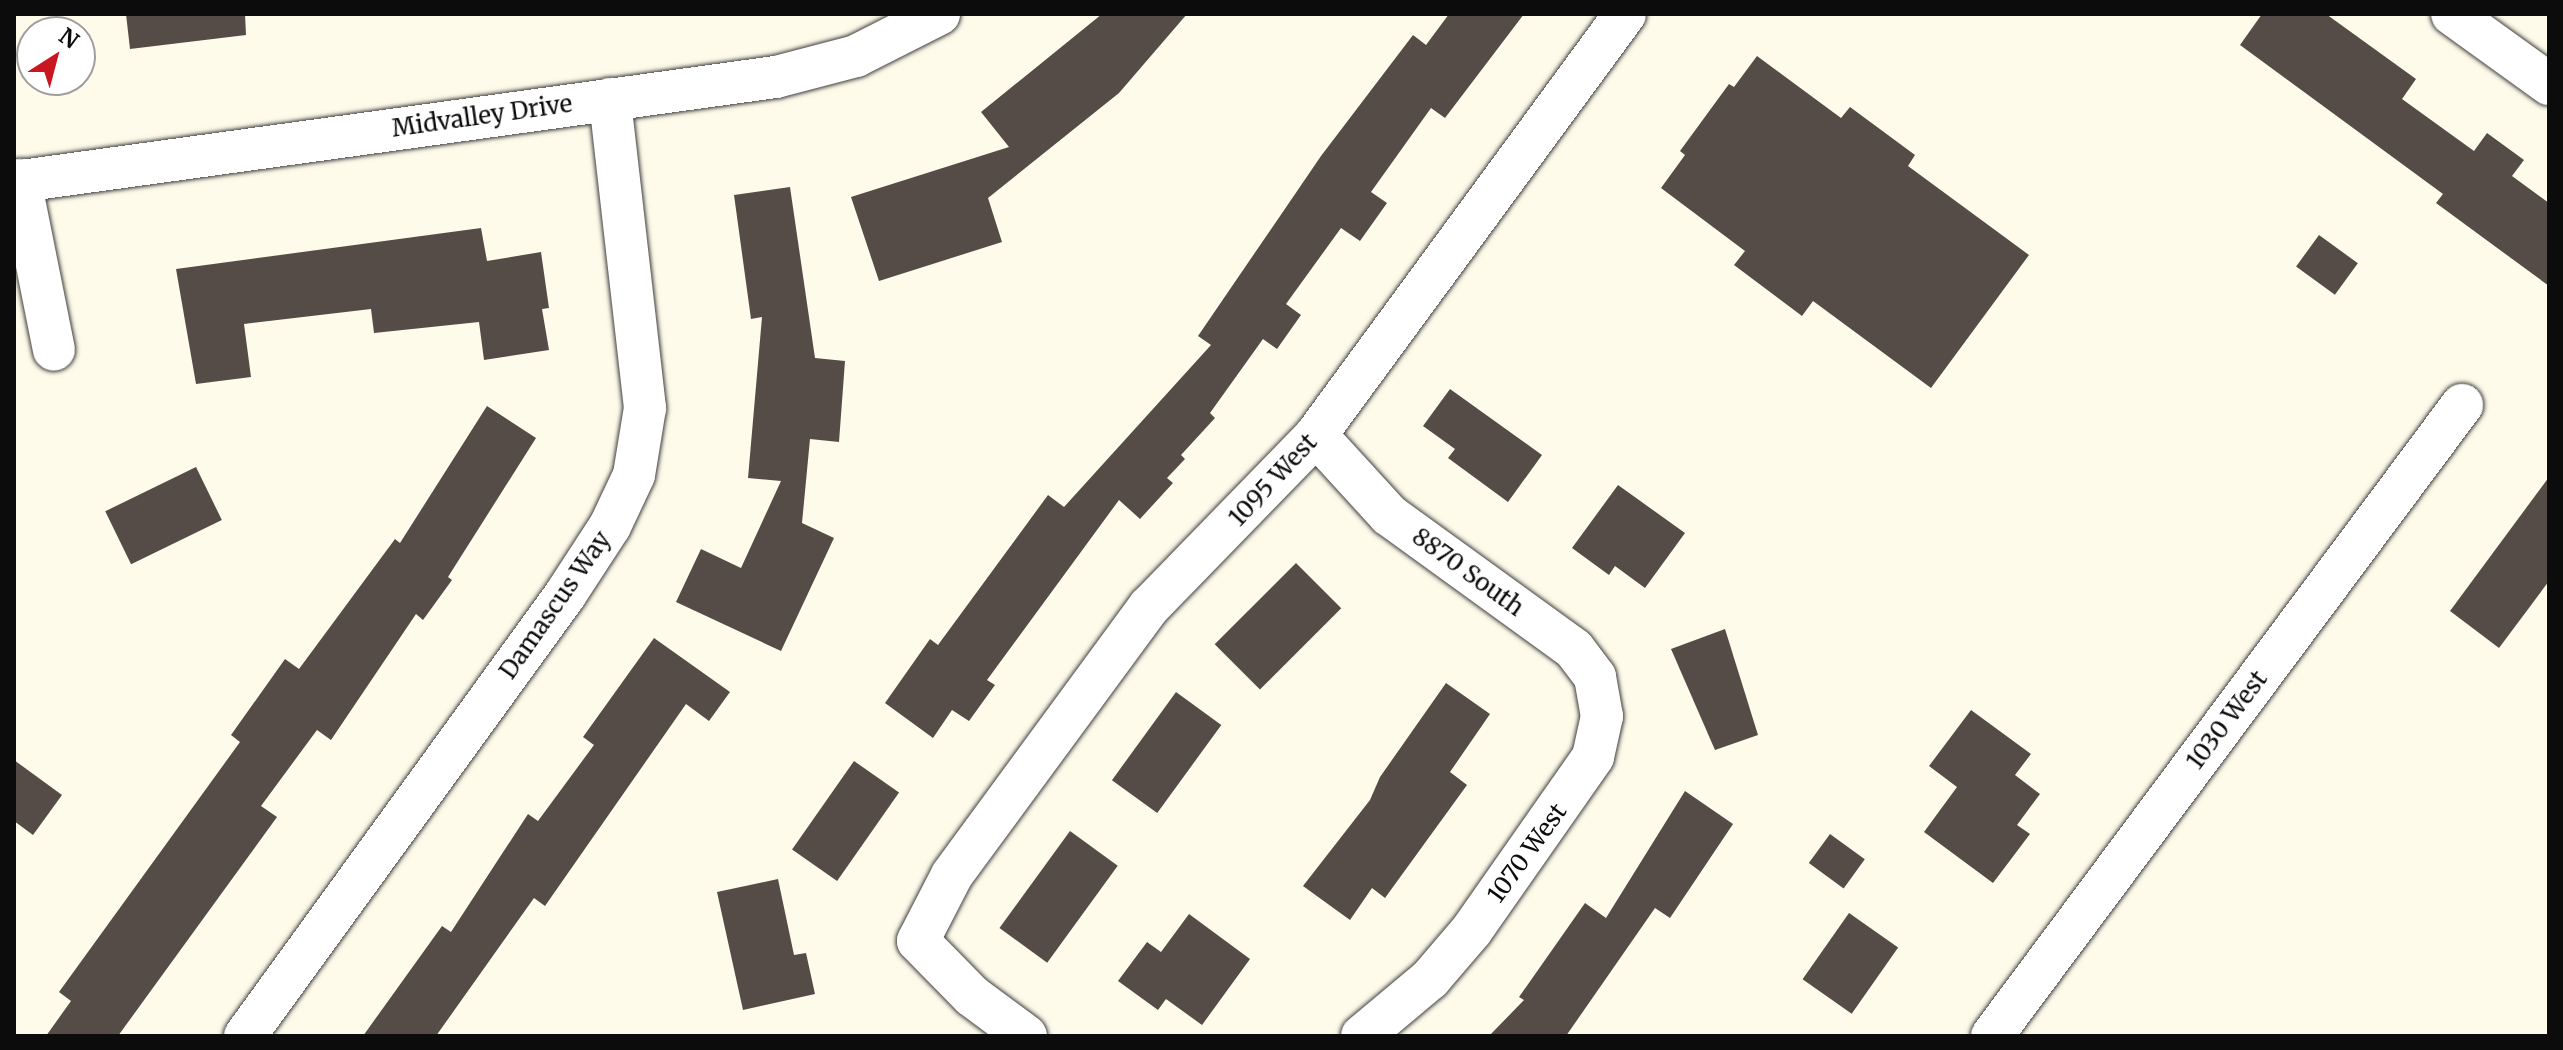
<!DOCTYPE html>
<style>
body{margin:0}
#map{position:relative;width:2563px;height:1050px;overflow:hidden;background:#fffbea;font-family:Merriweather,serif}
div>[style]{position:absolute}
.building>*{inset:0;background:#554c47;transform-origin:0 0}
.roads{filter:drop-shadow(0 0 2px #3f3f3f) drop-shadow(0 0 2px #3f3f3f)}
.minor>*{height:42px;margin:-21px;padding:0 21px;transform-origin:21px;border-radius:21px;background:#fff}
span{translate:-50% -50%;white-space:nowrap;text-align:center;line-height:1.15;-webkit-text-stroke:8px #fff;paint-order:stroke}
.street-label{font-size:24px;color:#0c0c0c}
.frame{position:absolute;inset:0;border:16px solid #0c0c0c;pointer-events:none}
.north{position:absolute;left:16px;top:16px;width:80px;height:80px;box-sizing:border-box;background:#fff;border:2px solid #9e9e9e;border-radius:50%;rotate:36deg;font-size:22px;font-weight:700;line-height:32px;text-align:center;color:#0c0c0c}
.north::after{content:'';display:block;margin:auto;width:28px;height:36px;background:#c91620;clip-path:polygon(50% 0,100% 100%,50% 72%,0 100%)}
</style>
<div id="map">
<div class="building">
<div style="clip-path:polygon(126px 14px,245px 14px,246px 35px,130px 49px)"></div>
<div style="clip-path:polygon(1102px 14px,1187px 14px,1119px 93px,988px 198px,1002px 242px,879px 281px,851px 197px,1009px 147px,981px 112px)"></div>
<div style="clip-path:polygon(1449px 14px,1524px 14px,1445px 118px,1431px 108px,1371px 192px,1387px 203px,1360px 241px,1341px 228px,1286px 304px,1301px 315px,1277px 349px,1263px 339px,1210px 413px,1215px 418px,1181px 455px,1185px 459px,1167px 478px,1173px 483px,1140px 519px,1119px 500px,987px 680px,995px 685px,969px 721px,952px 710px,933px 738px,885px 703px,930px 639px,938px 645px,1048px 495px,1064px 507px,1211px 345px,1198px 336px,1321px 156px,1413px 35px,1426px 45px)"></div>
<div style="clip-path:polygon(2262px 14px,2326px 14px,2416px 79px,2402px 99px,2474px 151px,2487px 133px,2524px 160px,2512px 176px,2549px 203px,2549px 286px,2436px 203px,2443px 194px,2240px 45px)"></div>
<div style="clip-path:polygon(1757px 56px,1841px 118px,1850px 107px,1915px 155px,1908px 166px,2029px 255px,1931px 388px,1813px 301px,1802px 316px,1734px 265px,1745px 251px,1661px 188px,1685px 155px,1680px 151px,1729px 84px,1734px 87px)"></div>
<div style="clip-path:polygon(790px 187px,815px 358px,845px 361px,839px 442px,810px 439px,802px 523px,834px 538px,781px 651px,676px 602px,701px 549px,741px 568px,781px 481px,748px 478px,762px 317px,751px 319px,734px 195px)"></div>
<div style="clip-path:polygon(481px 228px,487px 261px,541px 252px,549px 308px,542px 309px,549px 350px,484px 360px,479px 322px,374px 333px,371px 309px,244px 324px,251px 377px,196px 384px,176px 269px)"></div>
<div style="left:2319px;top:235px;width:48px;height:39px;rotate:36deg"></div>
<div style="clip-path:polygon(1450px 389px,1542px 455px,1508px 502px,1448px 458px,1455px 449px,1423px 426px)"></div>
<div style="clip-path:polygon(487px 406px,536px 438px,448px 577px,452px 580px,423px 620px,416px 614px,331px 740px,317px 730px,261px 806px,277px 817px,118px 1036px,46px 1036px,71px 1001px,59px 992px,240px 742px,231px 735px,285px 659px,299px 669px,395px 539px,400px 543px)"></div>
<div style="left:196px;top:467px;width:59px;height:101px;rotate:64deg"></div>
<div style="clip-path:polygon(2549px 477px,2549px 581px,2499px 648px,2450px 611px)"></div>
<div style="clip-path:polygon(1618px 485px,1685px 533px,1645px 588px,1615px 566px,1609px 575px,1572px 548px)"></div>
<div style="left:1296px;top:563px;width:64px;height:115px;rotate:45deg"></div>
<div style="clip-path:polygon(1725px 629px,1758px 735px,1715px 750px,1671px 649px)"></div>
<div style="clip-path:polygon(654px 638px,730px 692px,709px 721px,686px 704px,545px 906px,534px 898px,436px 1036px,363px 1036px,442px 926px,451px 932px,528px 814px,538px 821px,594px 745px,583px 737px)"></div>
<div style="clip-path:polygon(1446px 683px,1490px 714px,1450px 772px,1467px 785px,1385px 898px,1372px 888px,1350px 920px,1303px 886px,1370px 800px,1380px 777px)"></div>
<div style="left:1176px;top:692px;width:56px;height:109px;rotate:36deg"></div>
<div style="clip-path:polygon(1971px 710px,2031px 754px,2015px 775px,2040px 794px,2017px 825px,2030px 834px,1993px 883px,1924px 832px,1957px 787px,1929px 766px)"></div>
<div style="clip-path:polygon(14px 760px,62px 795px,33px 835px,14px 821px)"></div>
<div style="left:854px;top:761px;width:55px;height:108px;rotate:35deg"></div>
<div style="clip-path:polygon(1685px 791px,1733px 824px,1670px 918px,1655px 908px,1566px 1036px,1489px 1036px,1524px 1000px,1519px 997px,1585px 903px,1606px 918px)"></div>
<div style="left:1070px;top:831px;width:59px;height:120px;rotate:36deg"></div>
<div style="left:1830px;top:834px;width:43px;height:36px;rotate:36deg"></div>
<div style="clip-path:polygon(778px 879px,794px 955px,806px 953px,815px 994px,743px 1010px,717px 892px)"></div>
<div style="left:1849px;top:913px;width:60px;height:81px;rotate:35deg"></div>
<div style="clip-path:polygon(1189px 914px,1250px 959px,1202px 1025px,1166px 999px,1158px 1010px,1118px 981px,1147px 942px,1161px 952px)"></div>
</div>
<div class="roads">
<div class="minor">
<div style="left:2452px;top:14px;width:120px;rotate:35.8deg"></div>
<div style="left:20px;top:180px;width:173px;rotate:78.7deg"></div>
<div style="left:14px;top:182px;width:769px;rotate:-7.85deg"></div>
<div style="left:776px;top:77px;width:83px;rotate:-14.7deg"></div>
<div style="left:856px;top:56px;width:93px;rotate:-26.8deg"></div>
<div style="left:1316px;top:435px;width:108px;rotate:47.6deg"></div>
<div style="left:1389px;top:515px;width:228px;rotate:35.9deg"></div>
<div style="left:1574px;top:649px;width:35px;rotate:53deg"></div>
<div style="left:1595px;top:677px;width:40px;rotate:80deg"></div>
<div style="left:1602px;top:716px;width:42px;rotate:102.4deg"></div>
<div style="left:1593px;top:757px;width:211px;rotate:125deg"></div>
<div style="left:1472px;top:930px;width:65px;rotate:130.6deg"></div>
<div style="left:1430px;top:979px;width:89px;rotate:140deg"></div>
<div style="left:245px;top:1036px;width:545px;rotate:-54.03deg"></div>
<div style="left:565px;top:595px;width:82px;rotate:-56.9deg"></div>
<div style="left:610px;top:526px;width:56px;rotate:-64.8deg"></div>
<div style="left:634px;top:475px;width:68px;rotate:-80.7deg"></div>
<div style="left:645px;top:408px;width:311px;rotate:-96.5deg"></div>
<div style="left:1026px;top:1036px;width:67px;rotate:-143.5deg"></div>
<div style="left:972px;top:996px;width:77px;rotate:-134.5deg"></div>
<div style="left:918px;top:941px;width:74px;rotate:-62.7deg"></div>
<div style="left:952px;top:875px;width:333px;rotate:-53.7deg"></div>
<div style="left:1149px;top:607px;width:240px;rotate:-45.8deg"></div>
<div style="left:1316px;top:435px;width:522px;rotate:-53.72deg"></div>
<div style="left:1992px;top:1036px;width:787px;rotate:-53.32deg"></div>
</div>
</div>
<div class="street-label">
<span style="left:482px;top:116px;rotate:-8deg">Midvalley Drive</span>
<span style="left:1273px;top:480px;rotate:-47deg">1095 West</span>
<span style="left:1468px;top:572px;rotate:36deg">8870 South</span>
<span style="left:555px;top:605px;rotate:-55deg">Damascus Way</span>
<span style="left:2227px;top:720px;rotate:-53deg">1030 West</span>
<span style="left:1527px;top:853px;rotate:-54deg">1070 West</span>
</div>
<div class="frame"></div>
<div class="north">N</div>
</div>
